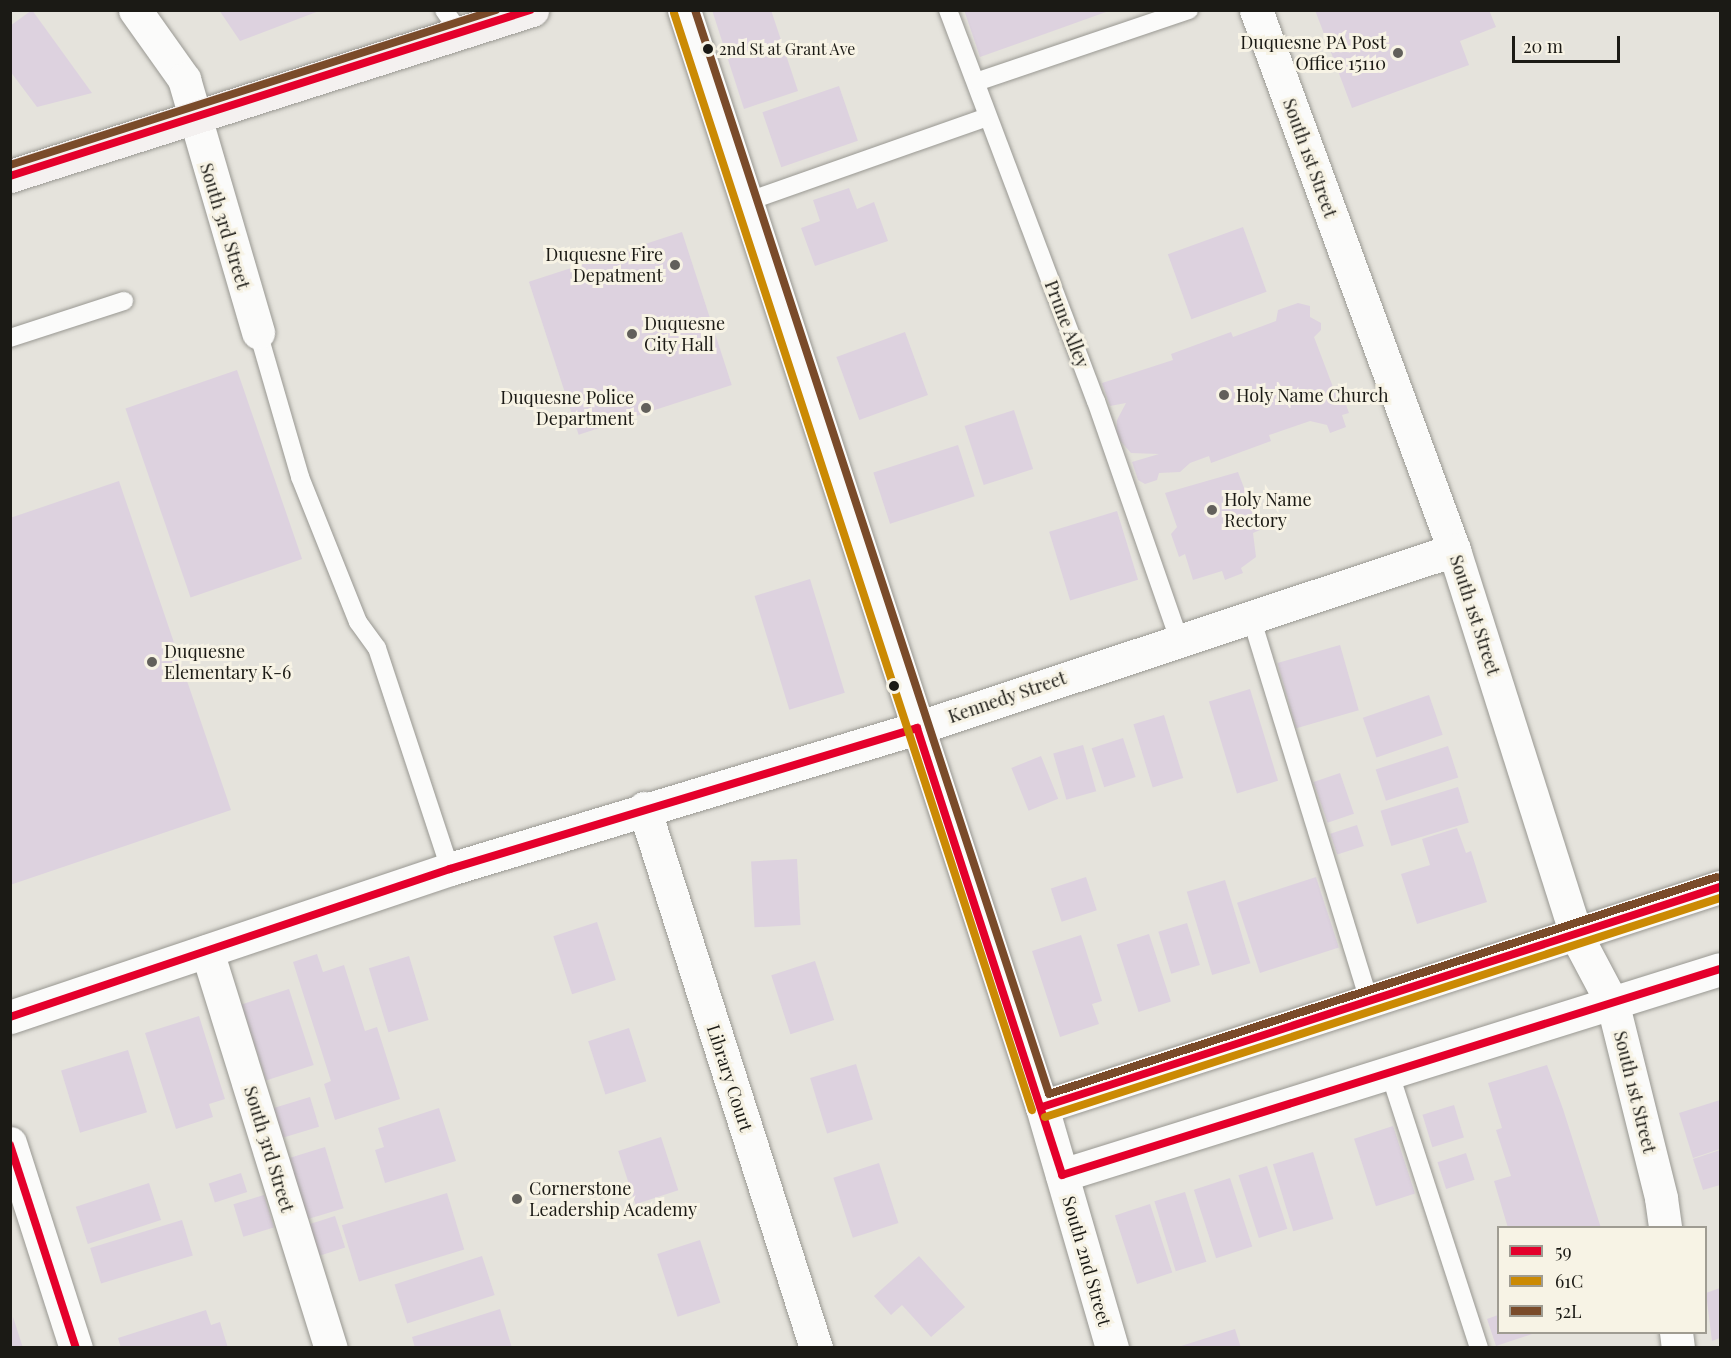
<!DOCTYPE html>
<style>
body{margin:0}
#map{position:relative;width:1731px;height:1358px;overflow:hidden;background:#e5e3dc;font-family:"Playfair Display",serif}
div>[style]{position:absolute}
.building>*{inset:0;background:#ddd2df;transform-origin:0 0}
.roads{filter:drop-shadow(0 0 2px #999892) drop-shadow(0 0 2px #999892)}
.lane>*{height:18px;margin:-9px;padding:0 9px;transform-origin:9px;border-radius:9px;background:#fbfbfa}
.street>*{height:33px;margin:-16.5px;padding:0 16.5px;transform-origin:16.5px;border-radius:16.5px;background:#fbfbfa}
.secondary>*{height:33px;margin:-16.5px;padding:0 16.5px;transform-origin:16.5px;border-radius:16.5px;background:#f4f1f0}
.bus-1>*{height:8px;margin:-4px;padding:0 4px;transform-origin:4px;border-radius:4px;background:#e4002b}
.bus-2>*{height:8px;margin:-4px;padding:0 4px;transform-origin:4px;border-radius:4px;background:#cb8a04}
.bus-3>*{height:8px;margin:-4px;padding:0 4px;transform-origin:4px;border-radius:4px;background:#7a4b2a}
.dots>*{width:16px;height:16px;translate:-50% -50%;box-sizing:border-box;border:3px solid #f7f3e5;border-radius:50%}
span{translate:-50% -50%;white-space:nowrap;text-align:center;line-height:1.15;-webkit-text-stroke:6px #f7f3e5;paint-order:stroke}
.bus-label{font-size:16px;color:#1b1a15}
.left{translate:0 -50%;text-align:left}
.poi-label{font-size:18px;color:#1b1a15}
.right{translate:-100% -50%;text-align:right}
.street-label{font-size:18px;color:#1b1a15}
.frame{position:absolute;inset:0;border:12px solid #1b1a15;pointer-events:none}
.legend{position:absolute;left:1497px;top:1226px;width:210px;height:108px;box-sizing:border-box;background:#f7f3e5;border:2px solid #9f9c92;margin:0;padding:8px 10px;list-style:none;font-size:18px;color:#1b1a15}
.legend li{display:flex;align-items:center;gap:12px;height:30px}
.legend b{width:30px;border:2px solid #9f9c92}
.scale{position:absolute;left:1512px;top:36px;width:108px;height:27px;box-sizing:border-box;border:3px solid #1b1a15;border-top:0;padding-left:8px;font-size:18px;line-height:21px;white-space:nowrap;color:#1b1a15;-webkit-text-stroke:4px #f7f3e5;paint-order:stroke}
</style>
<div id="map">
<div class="building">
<div style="clip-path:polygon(32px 10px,92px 93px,37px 107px,10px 71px,10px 26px)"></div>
<div style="clip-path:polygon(219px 10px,319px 10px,319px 11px,240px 41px)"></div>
<div style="clip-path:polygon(712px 10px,771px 10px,798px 91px,744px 109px)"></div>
<div style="clip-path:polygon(964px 10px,1105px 10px,1106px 12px,980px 57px)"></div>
<div style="clip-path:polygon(1315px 10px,1489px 10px,1496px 27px,1460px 41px,1469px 65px,1352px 108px)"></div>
<div style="left:839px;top:86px;width:58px;height:81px;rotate:71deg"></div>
<div style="clip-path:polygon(849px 188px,857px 209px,874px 202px,888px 241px,815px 266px,801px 228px,820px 221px,813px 200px)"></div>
<div style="left:1243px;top:227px;width:69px;height:80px;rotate:70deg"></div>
<div style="left:682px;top:232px;width:161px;height:161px;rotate:72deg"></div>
<div style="clip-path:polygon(1298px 303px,1310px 306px,1310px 317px,1321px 323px,1321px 330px,1314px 337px,1333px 387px,1339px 385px,1349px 413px,1342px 415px,1346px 427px,1330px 433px,1327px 425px,1310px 421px,1269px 435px,1271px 441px,1211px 463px,1209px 456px,1190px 463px,1180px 472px,1159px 473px,1157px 480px,1145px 484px,1138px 480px,1132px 462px,1159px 454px,1131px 453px,1116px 436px,1117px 420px,1126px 403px,1110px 406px,1102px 383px,1173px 360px,1171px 354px,1231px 332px,1233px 337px,1276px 321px,1278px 310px)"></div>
<div style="left:905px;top:332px;width:67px;height:73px;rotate:70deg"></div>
<div style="left:237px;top:370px;width:200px;height:118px;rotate:71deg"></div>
<div style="left:1014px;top:410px;width:62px;height:52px;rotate:72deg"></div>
<div style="left:958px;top:445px;width:54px;height:89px;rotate:72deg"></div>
<div style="clip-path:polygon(1238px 472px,1260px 530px,1253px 533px,1256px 557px,1241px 568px,1243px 573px,1225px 580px,1222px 571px,1193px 580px,1185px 554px,1179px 557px,1171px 534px,1177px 527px,1165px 493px)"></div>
<div style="clip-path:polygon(119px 481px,231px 810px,10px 885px,10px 518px)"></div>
<div style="left:1117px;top:511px;width:72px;height:71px;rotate:73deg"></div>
<div style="left:810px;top:579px;width:119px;height:58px;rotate:73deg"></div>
<div style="left:1340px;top:645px;width:68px;height:65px;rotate:74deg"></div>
<div style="left:1250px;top:689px;width:96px;height:43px;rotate:73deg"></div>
<div style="left:1429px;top:695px;width:42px;height:70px;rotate:71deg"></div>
<div style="left:1164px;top:715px;width:66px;height:32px;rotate:73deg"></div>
<div style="left:1123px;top:738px;width:41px;height:33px;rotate:72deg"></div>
<div style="left:1083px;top:745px;width:48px;height:31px;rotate:74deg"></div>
<div style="left:1448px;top:746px;width:33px;height:76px;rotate:72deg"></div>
<div style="left:1041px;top:756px;width:46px;height:32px;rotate:68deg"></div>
<div style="left:1340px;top:773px;width:43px;height:28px;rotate:71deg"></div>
<div style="left:1458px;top:787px;width:37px;height:81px;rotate:73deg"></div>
<div style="left:1357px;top:825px;width:22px;height:28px;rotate:72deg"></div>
<div style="clip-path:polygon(1457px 828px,1466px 853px,1471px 851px,1487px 902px,1417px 924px,1401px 874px,1430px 865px,1422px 839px)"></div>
<div style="left:797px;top:859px;width:66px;height:46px;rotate:87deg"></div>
<div style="left:1086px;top:877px;width:35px;height:37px;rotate:72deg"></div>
<div style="left:1316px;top:877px;width:74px;height:83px;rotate:72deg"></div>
<div style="left:1225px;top:880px;width:87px;height:40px;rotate:73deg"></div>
<div style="left:597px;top:922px;width:61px;height:46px;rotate:72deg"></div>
<div style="left:1187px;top:923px;width:44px;height:30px;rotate:73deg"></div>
<div style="left:1149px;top:934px;width:71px;height:34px;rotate:72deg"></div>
<div style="clip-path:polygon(1081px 935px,1102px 1001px,1092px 1004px,1099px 1024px,1060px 1037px,1032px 951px)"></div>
<div style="clip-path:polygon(317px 954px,323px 972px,344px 965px,365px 1031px,377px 1027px,400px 1099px,335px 1120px,324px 1084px,331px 1081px,293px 962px)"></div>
<div style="left:409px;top:956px;width:67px;height:42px;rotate:73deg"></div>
<div style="left:815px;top:961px;width:62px;height:46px;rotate:72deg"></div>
<div style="left:289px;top:989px;width:80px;height:50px;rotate:72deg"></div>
<div style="clip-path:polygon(199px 1016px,225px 1099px,209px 1104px,213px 1117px,176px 1129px,145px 1033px)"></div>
<div style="left:629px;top:1028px;width:56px;height:43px;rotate:72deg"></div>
<div style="left:128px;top:1050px;width:65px;height:70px;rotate:73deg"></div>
<div style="left:856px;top:1064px;width:58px;height:48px;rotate:73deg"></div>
<div style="clip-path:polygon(1547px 1065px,1563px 1109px,1601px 1228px,1508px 1228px,1494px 1181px,1511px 1176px,1496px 1130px,1502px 1128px,1488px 1083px)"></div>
<div style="left:310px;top:1097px;width:31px;height:38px;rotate:73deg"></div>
<div style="clip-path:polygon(1720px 1100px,1720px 1149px,1693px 1158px,1679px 1113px)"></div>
<div style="left:1454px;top:1105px;width:34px;height:33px;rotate:73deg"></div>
<div style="clip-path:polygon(439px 1108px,456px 1161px,385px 1183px,375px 1150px,384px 1147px,378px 1128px)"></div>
<div style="left:1393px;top:1126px;width:71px;height:41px;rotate:72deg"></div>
<div style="left:661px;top:1137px;width:56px;height:45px;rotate:72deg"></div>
<div style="left:325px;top:1147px;width:64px;height:39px;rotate:73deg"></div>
<div style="clip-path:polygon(1720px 1150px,1720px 1185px,1703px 1190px,1693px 1159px)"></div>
<div style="left:1313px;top:1152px;width:70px;height:42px;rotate:73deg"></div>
<div style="left:1466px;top:1153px;width:28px;height:30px;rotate:72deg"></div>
<div style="left:879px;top:1163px;width:63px;height:48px;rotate:72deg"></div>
<div style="left:1267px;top:1166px;width:66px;height:30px;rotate:72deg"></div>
<div style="left:241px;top:1173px;width:20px;height:34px;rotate:72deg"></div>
<div style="left:1230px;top:1178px;width:72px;height:38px;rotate:72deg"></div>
<div style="left:149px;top:1183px;width:39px;height:77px;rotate:72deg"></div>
<div style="left:1185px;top:1192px;width:73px;height:32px;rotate:73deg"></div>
<div style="left:447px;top:1193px;width:59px;height:110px;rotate:73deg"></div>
<div style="left:264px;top:1195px;width:34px;height:32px;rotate:73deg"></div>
<div style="left:1150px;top:1204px;width:72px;height:37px;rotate:72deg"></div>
<div style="left:335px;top:1216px;width:33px;height:27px;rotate:72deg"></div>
<div style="left:182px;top:1220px;width:37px;height:96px;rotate:73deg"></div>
<div style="left:700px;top:1240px;width:66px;height:45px;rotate:72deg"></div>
<div style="left:482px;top:1256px;width:41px;height:92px;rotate:72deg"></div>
<div style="clip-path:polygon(919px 1256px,965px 1307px,931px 1337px,902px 1305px,891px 1315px,874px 1296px)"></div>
<div style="clip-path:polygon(1720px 1288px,1720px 1338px,1712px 1341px,1706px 1293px)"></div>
<div style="clip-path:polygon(500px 1309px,512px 1348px,415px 1348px,412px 1337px)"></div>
<div style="clip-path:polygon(206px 1310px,211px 1325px,220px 1322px,228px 1348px,121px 1348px,118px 1338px)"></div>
<div style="clip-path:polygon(1498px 1315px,1498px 1332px,1535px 1333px,1496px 1346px,1487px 1319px)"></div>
<div style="clip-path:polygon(13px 1317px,23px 1348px,10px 1348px)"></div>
<div style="clip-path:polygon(1235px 1329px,1241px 1348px,1178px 1348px,1178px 1347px)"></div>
</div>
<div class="roads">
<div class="lane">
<div style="left:444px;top:10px;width:28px;rotate:55deg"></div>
<div style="left:948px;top:10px;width:418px;rotate:69.3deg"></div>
<div style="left:1096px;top:401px;width:252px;rotate:70.8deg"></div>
<div style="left:976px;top:82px;width:225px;rotate:-18.7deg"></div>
<div style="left:746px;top:202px;width:256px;rotate:-19.4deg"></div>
<div style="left:258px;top:332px;width:151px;rotate:73.8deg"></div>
<div style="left:300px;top:477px;width:156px;rotate:68.2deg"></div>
<div style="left:358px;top:622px;width:32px;rotate:54deg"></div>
<div style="left:377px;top:648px;width:233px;rotate:71.7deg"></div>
<div style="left:10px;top:338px;width:120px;rotate:-18deg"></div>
<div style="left:1251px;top:617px;width:402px;rotate:72.9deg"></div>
<div style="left:1389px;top:1071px;width:291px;rotate:72deg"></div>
</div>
<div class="street">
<div style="left:135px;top:10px;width:85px;rotate:54.6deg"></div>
<div style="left:184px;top:79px;width:264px;rotate:73.7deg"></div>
<div style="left:684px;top:10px;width:1154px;rotate:71.93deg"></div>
<div style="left:1042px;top:1107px;width:251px;rotate:73.8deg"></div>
<div style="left:1256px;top:10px;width:575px;rotate:69.86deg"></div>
<div style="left:1454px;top:550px;width:404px;rotate:72.4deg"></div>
<div style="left:1576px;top:935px;width:79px;rotate:62.1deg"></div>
<div style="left:1613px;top:1005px;width:199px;rotate:76deg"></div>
<div style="left:1661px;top:1198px;width:30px;rotate:82deg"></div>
<div style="left:644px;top:808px;width:567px;rotate:72.33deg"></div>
<div style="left:207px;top:951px;width:416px;rotate:72.7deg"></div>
<div style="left:10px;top:1017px;width:464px;rotate:-18.6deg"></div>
<div style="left:450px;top:869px;width:488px;rotate:-16.8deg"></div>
<div style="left:917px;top:728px;width:566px;rotate:-18.34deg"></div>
<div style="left:1042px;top:1107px;width:713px;rotate:-17.98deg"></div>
<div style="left:10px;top:1143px;width:215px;rotate:72.2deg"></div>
<div style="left:1062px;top:1175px;width:689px;rotate:-17.38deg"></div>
<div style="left:1676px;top:1332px;width:16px;rotate:83deg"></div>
</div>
<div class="secondary">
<div style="left:10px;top:176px;width:548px;rotate:-17.64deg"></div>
</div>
</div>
<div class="bus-1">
<div style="left:10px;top:176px;width:546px;rotate:-17.7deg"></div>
<div style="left:917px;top:728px;width:470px;rotate:72deg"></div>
<div style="left:1062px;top:1175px;width:689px;rotate:-17.38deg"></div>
<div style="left:10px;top:1017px;width:464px;rotate:-18.6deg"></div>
<div style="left:450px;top:869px;width:488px;rotate:-16.8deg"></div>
<div style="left:1042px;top:1107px;width:713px;rotate:-17.98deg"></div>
<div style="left:10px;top:1145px;width:213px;rotate:72deg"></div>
</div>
<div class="bus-2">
<div style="left:674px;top:13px;width:1154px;rotate:71.93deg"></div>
<div style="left:1045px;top:1117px;width:710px;rotate:-17.98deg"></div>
</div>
<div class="bus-3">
<div style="left:695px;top:10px;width:1140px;rotate:71.91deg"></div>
<div style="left:1049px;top:1094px;width:702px;rotate:-18deg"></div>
<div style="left:10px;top:165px;width:510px;rotate:-17.69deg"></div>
</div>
<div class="dots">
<div style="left:708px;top:49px;background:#1b1a15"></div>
<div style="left:1398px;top:53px;background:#62605b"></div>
<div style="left:675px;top:265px;background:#62605b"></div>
<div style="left:632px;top:334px;background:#62605b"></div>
<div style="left:1224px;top:395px;background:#62605b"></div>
<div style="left:646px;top:408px;background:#62605b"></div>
<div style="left:1212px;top:510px;background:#62605b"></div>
<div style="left:152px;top:662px;background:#62605b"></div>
<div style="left:894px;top:686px;background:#1b1a15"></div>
<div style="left:517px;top:1199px;background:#62605b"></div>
</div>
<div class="bus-label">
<span class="left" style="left:719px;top:49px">2nd St at Grant Ave</span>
</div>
<div class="poi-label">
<span class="right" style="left:1386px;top:53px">Duquesne PA Post<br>Office 15110</span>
<span class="right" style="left:663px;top:265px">Duquesne Fire<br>Depatment</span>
<span class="left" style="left:644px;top:334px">Duquesne<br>City Hall</span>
<span class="left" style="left:1236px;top:395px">Holy Name Church</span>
<span class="right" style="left:634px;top:408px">Duquesne Police<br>Department</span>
<span class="left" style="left:1224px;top:510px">Holy Name<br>Rectory</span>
<span class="left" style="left:164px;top:662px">Duquesne<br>Elementary K-6</span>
<span class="left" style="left:529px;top:1199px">Cornerstone<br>Leadership Academy</span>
</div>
<div class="street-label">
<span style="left:1310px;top:158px;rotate:70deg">South 1st Street</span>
<span style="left:225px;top:226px;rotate:73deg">South 3rd Street</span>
<span style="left:1067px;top:324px;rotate:69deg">Prune Alley</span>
<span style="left:1475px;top:615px;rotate:72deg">South 1st Street</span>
<span style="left:1007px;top:697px;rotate:-19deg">Kennedy Street</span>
<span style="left:730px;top:1078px;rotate:72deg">Library Court</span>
<span style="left:1635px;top:1092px;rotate:76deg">South 1st Street</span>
<span style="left:269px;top:1149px;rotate:73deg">South 3rd Street</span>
<span style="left:1087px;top:1261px;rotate:74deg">South 2nd Street</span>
</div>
<div class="frame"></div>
<ul class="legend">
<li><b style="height:8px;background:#e4002b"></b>59</li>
<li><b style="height:8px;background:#cb8a04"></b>61C</li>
<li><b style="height:8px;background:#7a4b2a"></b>52L</li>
</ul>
<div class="scale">20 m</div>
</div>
